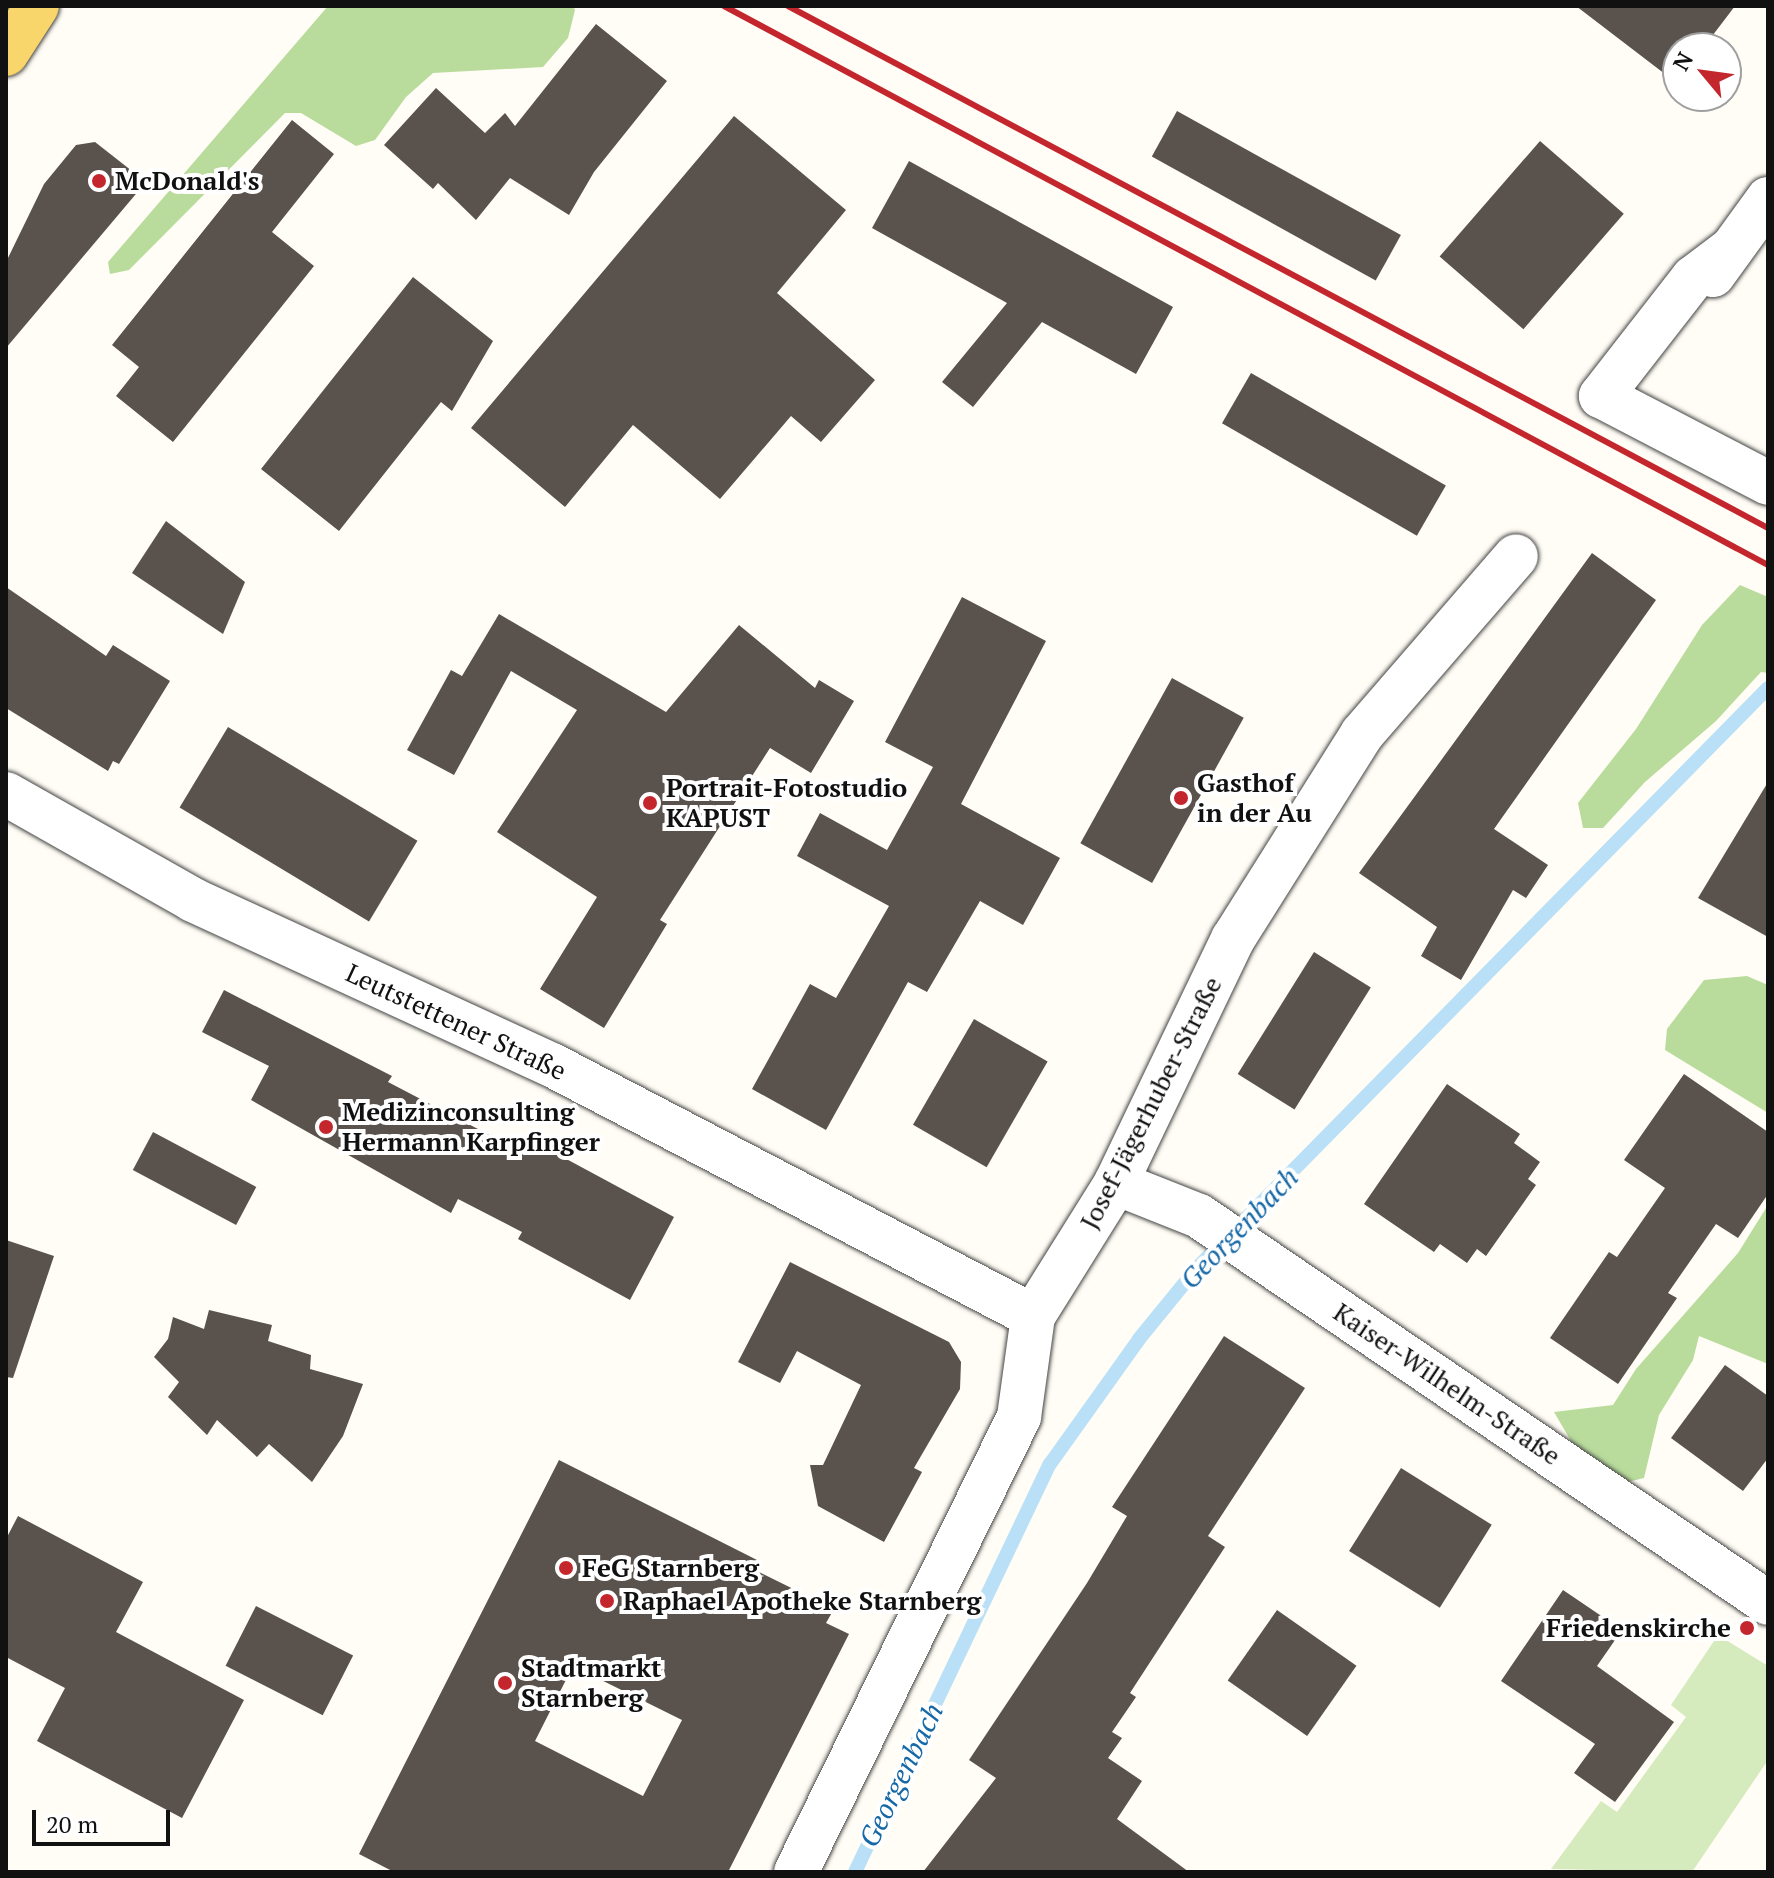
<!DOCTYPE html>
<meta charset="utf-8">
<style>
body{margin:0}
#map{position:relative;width:1774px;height:1878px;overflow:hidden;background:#fffdf5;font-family:"PT Serif",serif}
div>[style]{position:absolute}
.green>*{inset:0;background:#d5ebbd}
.forest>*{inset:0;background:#b9dc9c}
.stream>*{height:14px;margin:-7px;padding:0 7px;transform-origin:7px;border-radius:7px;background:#b9e0f7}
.building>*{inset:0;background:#5a524d;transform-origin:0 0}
.roads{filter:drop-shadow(0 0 2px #444) drop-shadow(0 0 2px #444)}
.minor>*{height:44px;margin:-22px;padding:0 22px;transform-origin:22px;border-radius:22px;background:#fff}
.primary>*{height:44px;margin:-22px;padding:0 22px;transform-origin:22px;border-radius:22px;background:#f9d66b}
.rail>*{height:6px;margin:-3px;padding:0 3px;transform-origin:3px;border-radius:3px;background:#c4262e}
.dots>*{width:22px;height:22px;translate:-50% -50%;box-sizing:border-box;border:4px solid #fff;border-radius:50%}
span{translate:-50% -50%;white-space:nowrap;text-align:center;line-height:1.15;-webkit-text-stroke:8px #fff;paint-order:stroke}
.poi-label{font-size:26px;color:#111;font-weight:700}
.left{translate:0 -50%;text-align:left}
.right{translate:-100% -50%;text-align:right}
.street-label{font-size:26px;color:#111}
.water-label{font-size:28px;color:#1768a6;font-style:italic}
.frame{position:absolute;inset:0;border:8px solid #111;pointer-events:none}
.north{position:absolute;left:1662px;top:32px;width:80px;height:80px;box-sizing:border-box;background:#fff;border:2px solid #a0a0a0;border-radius:50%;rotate:299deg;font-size:22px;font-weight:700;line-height:32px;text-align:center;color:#111}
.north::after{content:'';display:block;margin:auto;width:28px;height:36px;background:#c4262e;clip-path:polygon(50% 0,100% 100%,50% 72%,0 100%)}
.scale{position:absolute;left:32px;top:1810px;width:138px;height:36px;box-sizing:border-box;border:4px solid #111;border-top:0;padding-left:10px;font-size:24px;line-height:28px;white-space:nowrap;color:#111;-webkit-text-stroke:6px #fff;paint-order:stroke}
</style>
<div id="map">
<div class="green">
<div style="clip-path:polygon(1718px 1635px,1768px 1666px,1768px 1760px,1692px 1872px,1551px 1869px,1601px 1801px,1617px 1812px,1686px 1717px,1671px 1705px)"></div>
</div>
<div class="forest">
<div style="clip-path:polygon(328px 6px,573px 6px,575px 10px,568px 38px,543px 67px,433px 73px,406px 97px,375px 140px,356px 146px,301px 113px,285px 113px,129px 270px,110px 274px,108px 262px)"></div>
<div style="clip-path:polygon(1740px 585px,1768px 597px,1768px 673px,1761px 672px,1716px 721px,1645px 782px,1603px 828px,1583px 828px,1578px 803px,1636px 729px,1702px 625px)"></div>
<div style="clip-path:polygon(1747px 976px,1768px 985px,1768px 1113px,1665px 1050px,1667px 1029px,1704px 980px)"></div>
<div style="clip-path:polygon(1768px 1205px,1768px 1364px,1699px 1336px,1693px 1360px,1659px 1415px,1644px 1478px,1599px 1489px,1554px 1412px,1613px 1405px,1636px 1369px,1738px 1253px)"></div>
</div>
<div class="stream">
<div style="left:855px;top:1872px;width:452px;rotate:-64.5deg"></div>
<div style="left:1050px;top:1464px;width:153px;rotate:-54.5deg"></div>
<div style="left:1139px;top:1339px;width:90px;rotate:-50.8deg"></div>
<div style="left:1196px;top:1269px;width:815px;rotate:-45.45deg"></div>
</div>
<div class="building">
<div style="clip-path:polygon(1576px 6px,1735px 6px,1703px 48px,1678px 48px,1678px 84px)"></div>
<div style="clip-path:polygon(596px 24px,667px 81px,594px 172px,569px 215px,510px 178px,476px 220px,438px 183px,433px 189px,384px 145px,436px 88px,485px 133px,505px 113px,515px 126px)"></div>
<div style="left:1177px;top:111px;width:256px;height:52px;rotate:29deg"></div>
<div style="clip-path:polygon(734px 116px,846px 210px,777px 293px,875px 380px,821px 442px,791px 416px,720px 499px,633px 425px,565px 507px,471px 428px)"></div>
<div style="clip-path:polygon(292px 120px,334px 154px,272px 232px,314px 266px,173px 442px,116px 396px,139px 367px,112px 345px)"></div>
<div style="left:1540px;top:141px;width:111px;height:153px;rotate:41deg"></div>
<div style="clip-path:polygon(95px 142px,146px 182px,6px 348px,6px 262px,44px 184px,76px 145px)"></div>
<div style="clip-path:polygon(909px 161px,1173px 307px,1136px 374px,1042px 322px,973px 407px,942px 382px,1007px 303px,872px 228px)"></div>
<div style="clip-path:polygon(413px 277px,493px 341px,452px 411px,441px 402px,339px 531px,261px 469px)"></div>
<div style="left:1251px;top:373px;width:225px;height:58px;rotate:30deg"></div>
<div style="clip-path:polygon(166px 521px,245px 582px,223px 634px,132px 573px)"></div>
<div style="clip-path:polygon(1592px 553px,1656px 600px,1494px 829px,1548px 865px,1526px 898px,1513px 890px,1461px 980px,1421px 956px,1437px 927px,1359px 873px)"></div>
<div style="clip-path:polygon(6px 587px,106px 656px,113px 645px,170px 681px,119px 764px,113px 761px,108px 771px,6px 708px)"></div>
<div style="clip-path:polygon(962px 597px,1046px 641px,961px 804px,1060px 858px,1023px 925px,980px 901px,927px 992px,908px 982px,826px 1130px,752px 1089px,810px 984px,836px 998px,889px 906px,797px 856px,820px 813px,887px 850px,933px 767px,885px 742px)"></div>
<div style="clip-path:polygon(499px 614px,666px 712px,739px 625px,815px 688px,819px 680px,854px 701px,811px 773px,770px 748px,660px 920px,667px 924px,604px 1028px,540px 989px,597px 897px,497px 832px,577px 710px,511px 671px,454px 775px,407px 750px,451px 670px,462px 676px)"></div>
<div style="left:1172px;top:678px;width:82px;height:189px;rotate:29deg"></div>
<div style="left:228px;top:727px;width:221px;height:94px;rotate:31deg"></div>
<div style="clip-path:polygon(1768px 782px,1768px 937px,1698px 898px)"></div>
<div style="left:1314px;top:952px;width:67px;height:144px;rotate:32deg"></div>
<div style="clip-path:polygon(224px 990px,392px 1076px,388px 1082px,526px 1154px,533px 1141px,674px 1217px,630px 1300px,518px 1239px,522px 1232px,458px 1199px,451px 1213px,251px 1100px,269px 1066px,202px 1032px)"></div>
<div style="left:974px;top:1019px;width:85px;height:122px;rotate:30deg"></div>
<div style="clip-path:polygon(1684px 1074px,1768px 1132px,1768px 1194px,1738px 1238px,1716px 1224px,1668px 1293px,1677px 1298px,1618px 1384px,1550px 1338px,1609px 1252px,1617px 1257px,1665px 1188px,1624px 1160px)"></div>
<div style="clip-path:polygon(1447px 1084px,1520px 1134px,1514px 1143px,1540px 1162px,1528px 1179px,1536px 1185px,1486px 1256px,1477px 1249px,1467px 1263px,1440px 1244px,1434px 1252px,1364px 1204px)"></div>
<div style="left:153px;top:1132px;width:117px;height:43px;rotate:28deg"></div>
<div style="clip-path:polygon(6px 1240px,54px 1256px,13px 1378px,6px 1377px)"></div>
<div style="clip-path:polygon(790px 1262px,949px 1342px,961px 1362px,960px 1389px,914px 1468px,922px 1472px,884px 1542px,818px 1506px,810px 1465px,823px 1465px,861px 1385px,797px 1351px,780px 1383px,738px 1362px)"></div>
<div style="clip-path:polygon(209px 1310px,272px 1325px,268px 1341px,311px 1355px,310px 1369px,363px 1384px,343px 1436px,312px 1482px,269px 1444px,257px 1457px,217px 1420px,207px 1435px,168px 1397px,179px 1382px,154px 1357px,168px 1339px,173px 1317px,204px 1329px)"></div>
<div style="clip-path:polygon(1224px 1336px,1305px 1388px,1208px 1536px,1225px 1547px,1130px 1693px,1136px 1697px,1112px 1732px,1122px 1738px,1108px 1758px,1142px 1781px,1117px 1819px,1189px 1872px,923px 1872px,996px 1778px,969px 1760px,1087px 1583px,1127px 1516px,1112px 1507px)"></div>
<div style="clip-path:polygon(1725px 1365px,1768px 1396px,1768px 1458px,1743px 1491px,1671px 1438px)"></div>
<div style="clip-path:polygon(evenodd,559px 1460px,761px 1562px,757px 1571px,834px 1609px,826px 1623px,849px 1634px,728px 1872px,394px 1872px,359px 1854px,559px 1460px,573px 1666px,682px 1720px,643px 1796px,535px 1741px,573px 1666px)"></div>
<div style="left:1401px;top:1468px;width:107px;height:98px;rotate:32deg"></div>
<div style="clip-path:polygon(18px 1516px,143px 1582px,116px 1632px,244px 1700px,182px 1818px,37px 1741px,65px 1688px,6px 1657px,6px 1539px)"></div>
<div style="clip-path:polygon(1563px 1590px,1622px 1630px,1597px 1666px,1674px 1722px,1615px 1802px,1574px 1773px,1595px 1744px,1501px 1681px)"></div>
<div style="left:256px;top:1606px;width:109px;height:67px;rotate:27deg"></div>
<div style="left:1277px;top:1610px;width:97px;height:86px;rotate:35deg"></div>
</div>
<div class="roads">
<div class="minor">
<div style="left:1730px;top:250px;width:46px;rotate:142.9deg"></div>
<div style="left:1693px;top:278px;width:150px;rotate:127.9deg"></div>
<div style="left:1601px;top:396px;width:188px;rotate:27.5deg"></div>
<div style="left:1713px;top:275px;width:94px;rotate:-54.1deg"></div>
<div style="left:6px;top:794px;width:215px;rotate:29.5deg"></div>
<div style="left:193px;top:900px;width:395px;rotate:24.7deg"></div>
<div style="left:552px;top:1065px;width:543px;rotate:27.56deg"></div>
<div style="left:1116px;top:1183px;width:89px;rotate:21.7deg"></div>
<div style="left:1199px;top:1216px;width:688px;rotate:34.22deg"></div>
<div style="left:796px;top:1872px;width:507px;rotate:-63.89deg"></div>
<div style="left:1019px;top:1417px;width:102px;rotate:-82.1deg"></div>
<div style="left:1033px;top:1316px;width:157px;rotate:-58deg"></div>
<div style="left:1116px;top:1183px;width:271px;rotate:-64.4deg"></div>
<div style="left:1233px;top:939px;width:242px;rotate:-57.8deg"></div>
<div style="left:1362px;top:734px;width:235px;rotate:-49.1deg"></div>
</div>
<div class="primary">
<div style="left:6px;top:54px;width:57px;rotate:-57.1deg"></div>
</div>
</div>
<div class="rail">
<div style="left:724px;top:6px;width:1184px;rotate:28.17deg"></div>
<div style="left:788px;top:6px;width:1110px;rotate:28.04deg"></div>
</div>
<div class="dots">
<div style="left:99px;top:181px;background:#c4262e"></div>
<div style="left:1181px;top:798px;background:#c4262e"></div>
<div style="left:650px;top:803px;background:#c4262e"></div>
<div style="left:326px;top:1127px;background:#c4262e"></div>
<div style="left:566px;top:1568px;background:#c4262e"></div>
<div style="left:607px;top:1601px;background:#c4262e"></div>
<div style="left:1747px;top:1628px;background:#c4262e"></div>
<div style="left:505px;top:1683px;background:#c4262e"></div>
</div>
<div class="poi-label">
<span class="left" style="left:115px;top:181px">McDonald's</span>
<span class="left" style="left:1197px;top:798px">Gasthof<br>in der Au</span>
<span class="left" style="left:666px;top:803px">Portrait-Fotostudio<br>KAPUST</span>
<span class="left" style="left:342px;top:1127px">Medizinconsulting<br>Hermann Karpfinger</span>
<span class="left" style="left:582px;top:1568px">FeG Starnberg</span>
<span class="left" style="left:623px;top:1601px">Raphael Apotheke Starnberg</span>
<span class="right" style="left:1731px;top:1628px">Friedenskirche</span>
<span class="left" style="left:521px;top:1683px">Stadtmarkt<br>Starnberg</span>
</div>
<div class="street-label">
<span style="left:456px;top:1022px;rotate:25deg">Leutstettener Straße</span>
<span style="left:1151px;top:1103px;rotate:-63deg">Josef-Jägerhuber-Straße</span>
<span style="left:1447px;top:1384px;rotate:34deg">Kaiser-Wilhelm-Straße</span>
</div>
<div class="water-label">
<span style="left:1239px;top:1228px;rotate:-46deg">Georgenbach</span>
<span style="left:901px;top:1775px;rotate:-64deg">Georgenbach</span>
</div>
<div class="frame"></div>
<div class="north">N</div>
<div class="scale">20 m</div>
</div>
